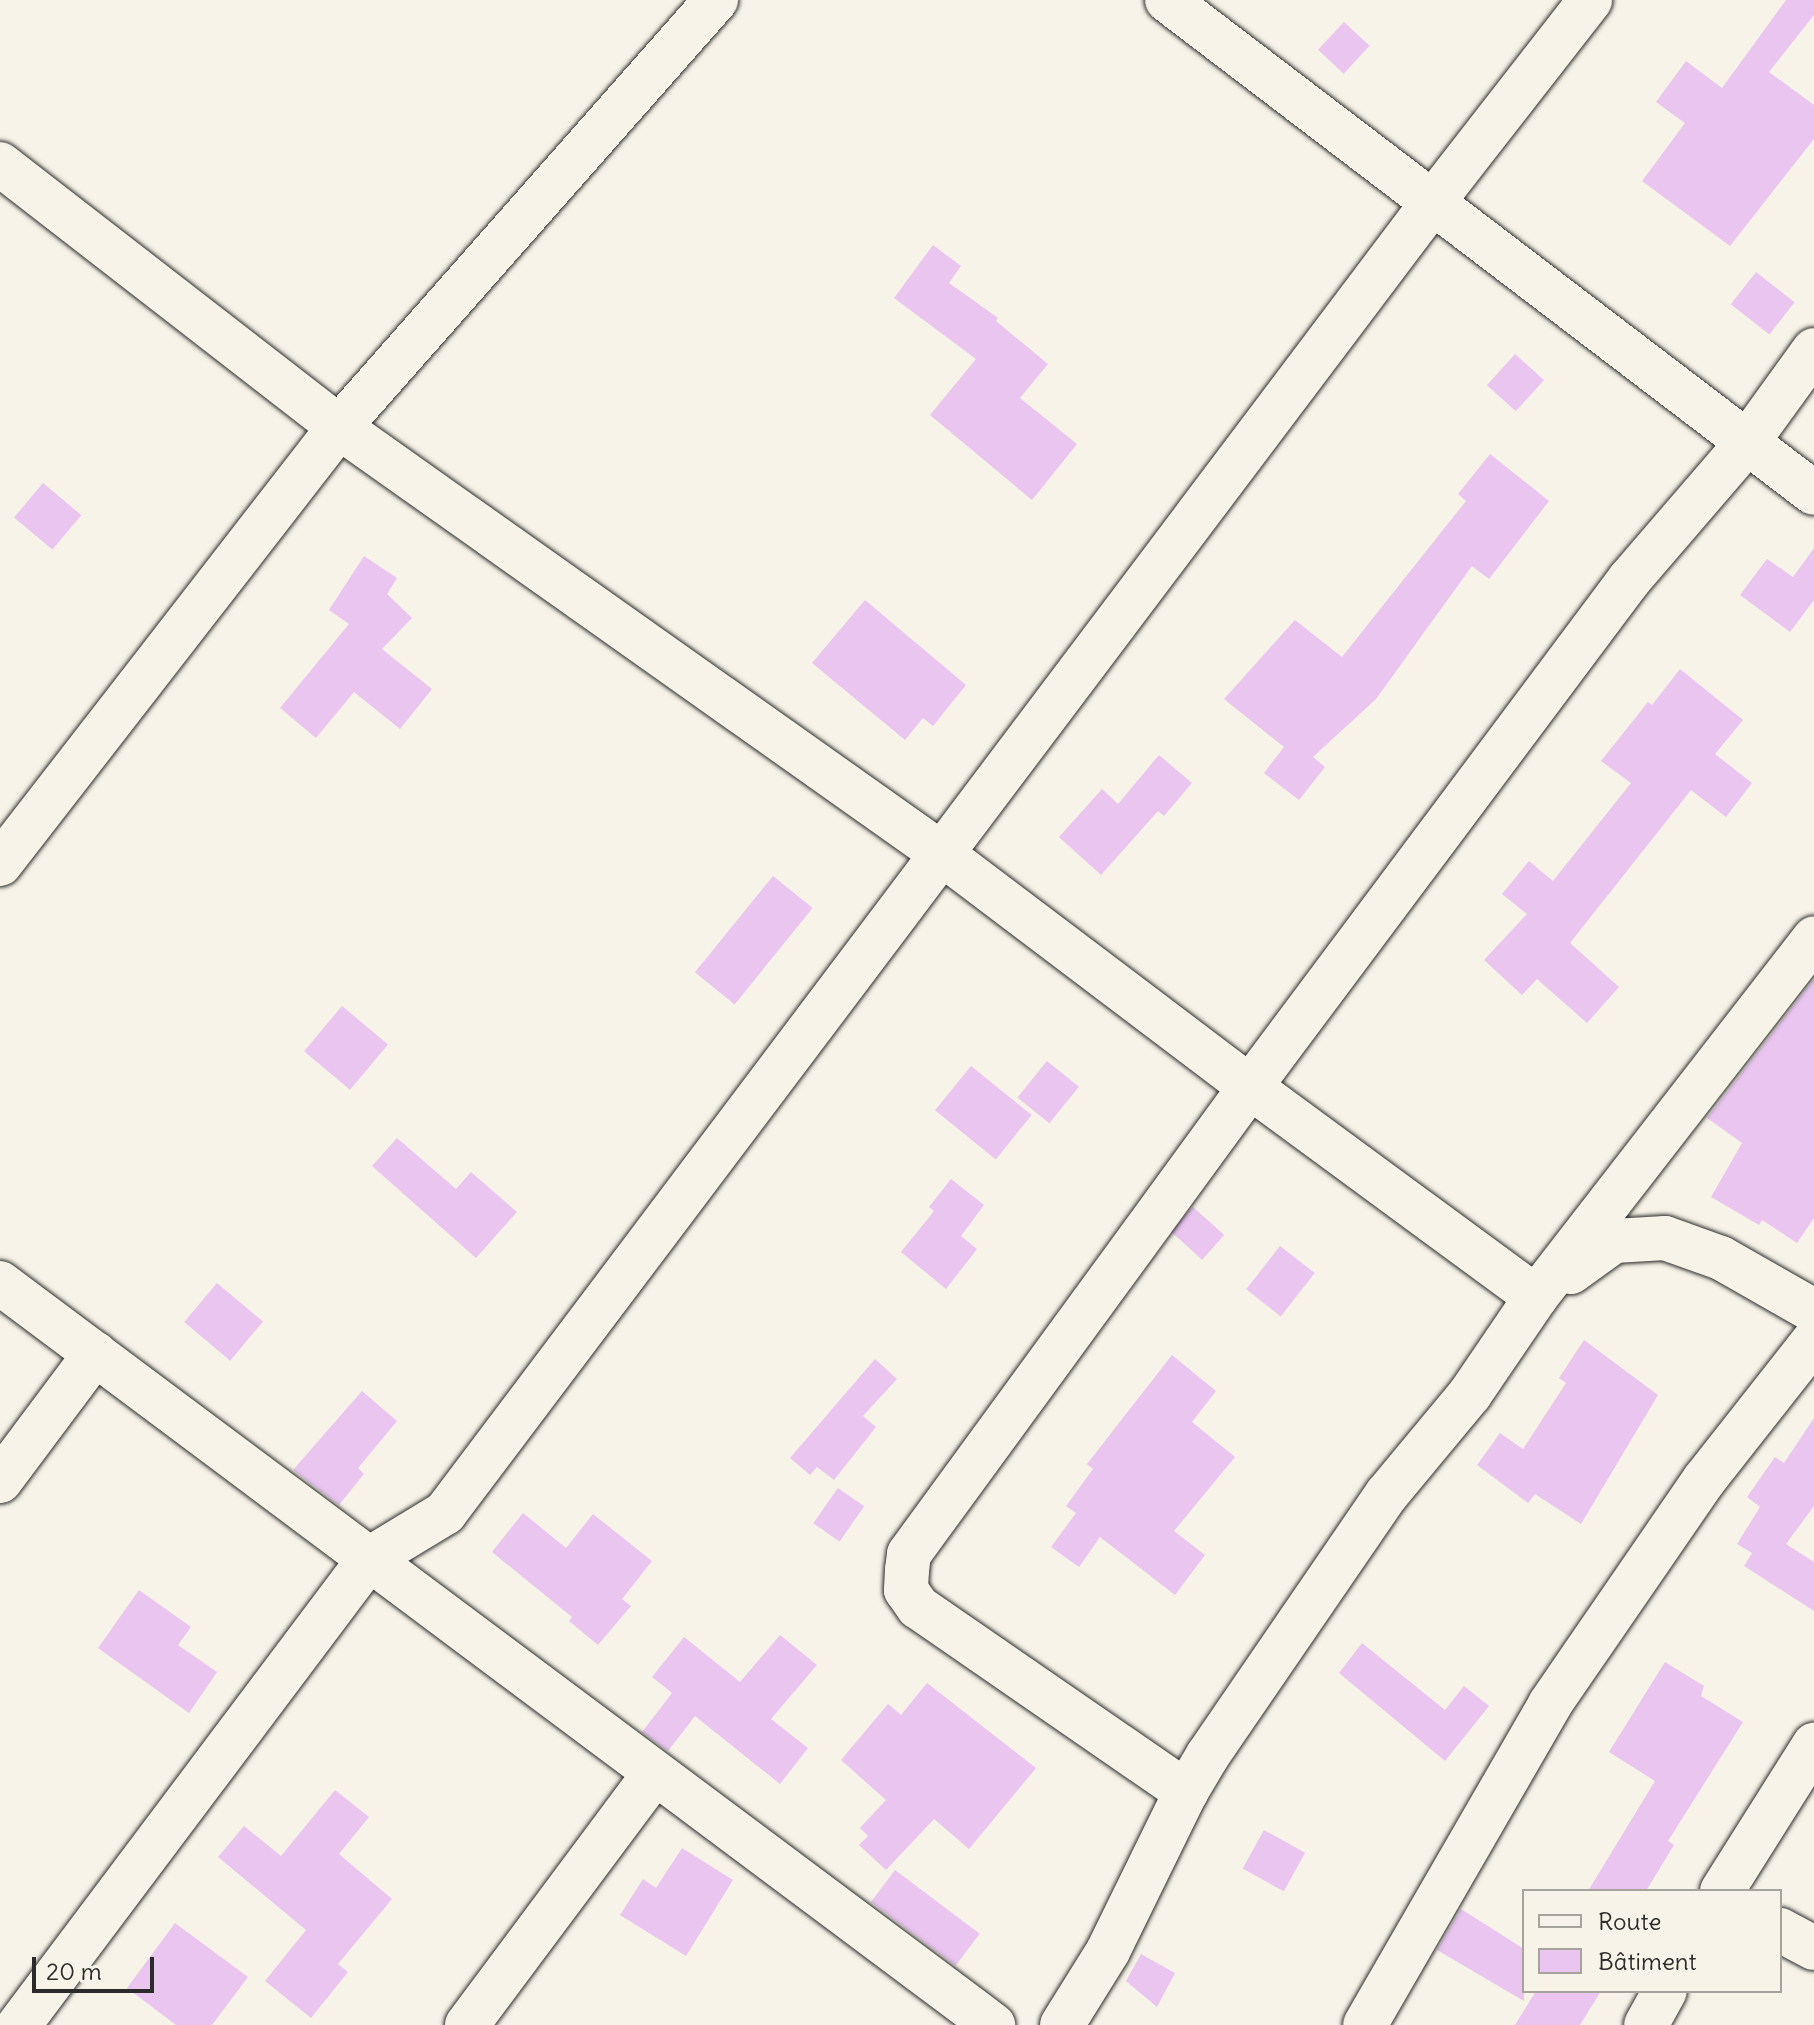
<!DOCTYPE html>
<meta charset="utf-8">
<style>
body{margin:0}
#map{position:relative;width:1814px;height:2025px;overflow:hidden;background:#f7f3e8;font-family:Delius,sans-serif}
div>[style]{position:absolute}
.building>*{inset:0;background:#e9c5f0;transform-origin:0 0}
.roads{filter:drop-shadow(0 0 2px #2b2b2b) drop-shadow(0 0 2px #2b2b2b)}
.minor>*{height:44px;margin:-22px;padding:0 22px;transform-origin:22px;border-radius:22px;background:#f7f3e8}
span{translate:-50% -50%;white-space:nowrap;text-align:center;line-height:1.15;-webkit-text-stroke:8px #f7f3e8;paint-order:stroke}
.legend{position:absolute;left:1522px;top:1889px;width:260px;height:104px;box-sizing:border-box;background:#f7f3e8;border:2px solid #a5a39c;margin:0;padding:10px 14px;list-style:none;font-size:24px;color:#2b2b2b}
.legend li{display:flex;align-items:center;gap:16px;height:40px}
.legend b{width:40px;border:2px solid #a5a39c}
.scale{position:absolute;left:32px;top:1957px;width:122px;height:36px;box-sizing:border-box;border:4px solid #2b2b2b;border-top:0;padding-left:10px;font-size:24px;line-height:28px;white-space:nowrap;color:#2b2b2b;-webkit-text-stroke:6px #f7f3e8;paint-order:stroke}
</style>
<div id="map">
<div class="building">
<div style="clip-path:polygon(1786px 0,1814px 0,1814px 15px,1769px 72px,1814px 105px,1814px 139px,1730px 246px,1642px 181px,1685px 123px,1656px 102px,1686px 61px,1722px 88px)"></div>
<div style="left:1344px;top:22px;width:35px;height:38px;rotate:43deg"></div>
<div style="clip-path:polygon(933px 245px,961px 266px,949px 283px,998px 318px,996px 321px,1048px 364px,1020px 398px,1077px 444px,1032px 500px,930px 415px,976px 359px,894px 298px)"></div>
<div style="left:1756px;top:272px;width:49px;height:41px;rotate:38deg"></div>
<div style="left:1515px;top:354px;width:39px;height:42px;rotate:42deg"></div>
<div style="clip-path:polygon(1490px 454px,1549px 501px,1489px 579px,1472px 566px,1376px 699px,1313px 757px,1325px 767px,1299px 800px,1264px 773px,1284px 747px,1224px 699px,1295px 620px,1342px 657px,1466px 501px,1458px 494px)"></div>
<div style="left:43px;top:483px;width:50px;height:45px;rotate:40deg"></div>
<div style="clip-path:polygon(1814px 548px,1814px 600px,1790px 632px,1740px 595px,1767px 559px,1793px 577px)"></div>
<div style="clip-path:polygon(364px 556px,397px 578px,387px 594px,412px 618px,382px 649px,432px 689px,400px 729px,354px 692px,316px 738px,280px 708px,349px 624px,329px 610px)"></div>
<div style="clip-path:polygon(865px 600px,966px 685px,933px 726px,923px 718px,905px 740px,812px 663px)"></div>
<div style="clip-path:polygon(1680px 669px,1743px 720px,1715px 754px,1752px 783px,1726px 817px,1691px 790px,1570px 943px,1619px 987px,1587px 1023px,1537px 979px,1522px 995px,1484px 960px,1527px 914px,1502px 894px,1529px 861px,1553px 881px,1631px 783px,1601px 761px,1648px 702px,1652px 705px)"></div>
<div style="clip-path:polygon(1159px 755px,1192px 783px,1164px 816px,1158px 811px,1101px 875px,1059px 837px,1102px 789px,1118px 804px)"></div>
<div style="left:773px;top:876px;width:51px;height:124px;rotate:39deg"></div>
<div style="clip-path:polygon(1814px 979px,1814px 1218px,1797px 1243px,1762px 1220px,1759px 1225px,1711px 1197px,1742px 1143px,1707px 1118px)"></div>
<div style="left:342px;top:1006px;width:60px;height:59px;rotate:40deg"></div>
<div style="left:1047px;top:1061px;width:41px;height:47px;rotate:39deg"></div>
<div style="left:971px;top:1066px;width:78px;height:57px;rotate:39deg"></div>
<div style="clip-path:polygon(397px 1138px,456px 1189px,471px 1172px,517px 1212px,476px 1258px,372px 1166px)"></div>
<div style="clip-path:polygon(951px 1179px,984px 1205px,961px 1236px,977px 1249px,946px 1289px,901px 1252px,934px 1211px,929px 1207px)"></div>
<div style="left:1193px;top:1207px;width:42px;height:33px;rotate:42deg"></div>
<div style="left:1280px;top:1246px;width:44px;height:55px;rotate:38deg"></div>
<div style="left:217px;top:1283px;width:60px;height:51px;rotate:40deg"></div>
<div style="clip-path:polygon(1584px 1340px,1658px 1395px,1581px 1524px,1535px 1494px,1528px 1503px,1477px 1465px,1500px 1433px,1523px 1449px,1566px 1383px,1559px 1378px)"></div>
<div style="clip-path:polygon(1172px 1355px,1216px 1391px,1192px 1422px,1235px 1457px,1174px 1531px,1205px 1555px,1175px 1595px,1100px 1537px,1079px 1567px,1051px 1547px,1076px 1513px,1066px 1506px,1093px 1469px,1087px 1464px)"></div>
<div style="clip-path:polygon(875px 1359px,897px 1379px,863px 1416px,876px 1427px,834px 1480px,817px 1467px,810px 1475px,790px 1458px)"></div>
<div style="clip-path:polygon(362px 1391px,397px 1421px,358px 1468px,364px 1474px,339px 1505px,293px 1470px)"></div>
<div style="clip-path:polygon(1814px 1418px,1814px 1506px,1786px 1544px,1814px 1562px,1814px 1611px,1744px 1566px,1752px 1553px,1737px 1544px,1760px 1507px,1747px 1497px,1775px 1457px,1784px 1463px)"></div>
<div style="left:838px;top:1488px;width:32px;height:43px;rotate:35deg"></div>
<div style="clip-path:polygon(523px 1513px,566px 1548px,593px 1514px,652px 1561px,622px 1599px,631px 1606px,598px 1645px,569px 1621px,572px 1617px,492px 1552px)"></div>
<div style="clip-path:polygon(139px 1590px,191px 1627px,178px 1645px,217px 1672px,189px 1713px,98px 1648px)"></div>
<div style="clip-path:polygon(780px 1635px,817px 1665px,771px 1719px,808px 1748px,780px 1784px,695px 1716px,668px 1751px,642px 1732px,672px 1693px,652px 1677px,684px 1637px,740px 1682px)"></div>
<div style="clip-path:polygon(1362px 1643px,1445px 1710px,1464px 1686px,1489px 1706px,1445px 1761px,1339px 1673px)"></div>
<div style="clip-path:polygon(1665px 1662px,1704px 1686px,1701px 1696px,1743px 1722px,1668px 1841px,1674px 1845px,1646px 1891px,1588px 1891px,1655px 1781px,1609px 1752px)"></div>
<div style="clip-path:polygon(927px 1683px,1036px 1768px,969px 1849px,934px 1819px,886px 1870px,859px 1845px,868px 1836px,860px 1828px,886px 1800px,841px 1760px,888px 1704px,901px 1715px)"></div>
<div style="clip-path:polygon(335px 1790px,369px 1817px,339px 1854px,392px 1899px,338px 1964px,348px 1972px,311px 2018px,265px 1981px,306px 1930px,218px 1857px,244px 1826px,281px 1856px)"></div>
<div style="left:1264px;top:1830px;width:47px;height:44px;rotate:29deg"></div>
<div style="clip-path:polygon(682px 1848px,733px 1880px,686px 1956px,620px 1915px,643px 1879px,656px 1888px)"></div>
<div style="left:895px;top:1870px;width:106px;height:40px;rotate:37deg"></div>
<div style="clip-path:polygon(1461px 1909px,1524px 1949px,1524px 2001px,1437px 1950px)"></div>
<div style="clip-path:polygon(175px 1923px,248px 1977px,212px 2025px,176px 2025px,127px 1988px)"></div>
<div style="clip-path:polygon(1141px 1954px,1175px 1973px,1157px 2007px,1126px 1981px)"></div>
<div style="clip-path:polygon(1536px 1991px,1601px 1991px,1580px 2025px,1515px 2025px)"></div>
</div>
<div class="roads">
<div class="minor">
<div style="left:1167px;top:0;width:813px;rotate:37.31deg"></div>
<div style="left:0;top:164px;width:429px;rotate:37.8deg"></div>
<div style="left:339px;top:427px;width:739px;rotate:35.3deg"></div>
<div style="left:942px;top:854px;width:386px;rotate:37.1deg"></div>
<div style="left:1250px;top:1087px;width:578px;rotate:126.14deg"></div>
<div style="left:909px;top:1554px;width:16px;rotate:97deg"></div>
<div style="left:907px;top:1570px;width:20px;rotate:93deg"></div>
<div style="left:906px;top:1590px;width:21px;rotate:55deg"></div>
<div style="left:918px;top:1607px;width:326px;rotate:34.6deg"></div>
<div style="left:0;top:864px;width:553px;rotate:-52.2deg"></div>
<div style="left:339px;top:427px;width:570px;rotate:-48.56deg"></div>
<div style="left:1571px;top:1272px;width:53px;rotate:-35.8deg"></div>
<div style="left:1614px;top:1241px;width:51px;rotate:-3.4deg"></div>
<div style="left:1665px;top:1238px;width:59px;rotate:19.7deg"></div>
<div style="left:1721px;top:1258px;width:107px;rotate:29.7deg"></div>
<div style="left:0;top:1283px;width:1240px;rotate:36.77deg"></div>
<div style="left:1536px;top:1297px;width:355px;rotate:-143.7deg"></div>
<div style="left:1250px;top:1087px;width:633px;rotate:-53.22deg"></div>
<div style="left:1629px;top:580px;width:179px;rotate:-49.3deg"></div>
<div style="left:1746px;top:444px;width:116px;rotate:-54.1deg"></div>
<div style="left:0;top:1481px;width:159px;rotate:-53.2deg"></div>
<div style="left:1722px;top:1891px;width:173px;rotate:-57.8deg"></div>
<div style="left:1780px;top:1930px;width:38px;rotate:28deg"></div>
<div style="left:19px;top:2025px;width:583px;rotate:-53.09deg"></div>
<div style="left:369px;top:1559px;width:89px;rotate:-31.2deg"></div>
<div style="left:445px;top:1513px;width:1642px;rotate:-53deg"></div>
<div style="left:1433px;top:202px;width:256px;rotate:-52.1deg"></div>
<div style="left:467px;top:2025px;width:314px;rotate:-53.3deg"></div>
<div style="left:1062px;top:2025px;width:87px;rotate:-58.1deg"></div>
<div style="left:1108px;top:1951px;width:177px;rotate:-63.9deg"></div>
<div style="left:1186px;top:1792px;width:43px;rotate:-59.3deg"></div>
<div style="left:1208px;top:1755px;width:316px;rotate:-55.6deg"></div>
<div style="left:1387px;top:1494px;width:130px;rotate:-50.3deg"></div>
<div style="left:1470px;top:1394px;width:117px;rotate:-55.8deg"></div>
<div style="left:1536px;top:1297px;width:454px;rotate:-52.2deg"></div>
<div style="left:1365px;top:2025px;width:370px;rotate:-60deg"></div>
<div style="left:1550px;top:1704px;width:272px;rotate:-55.5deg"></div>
<div style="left:1704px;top:1480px;width:178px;rotate:-51.8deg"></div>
<div style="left:1646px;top:2025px;width:39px;rotate:-61deg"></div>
</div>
</div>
<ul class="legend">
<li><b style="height:10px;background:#f7f3e8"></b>Route</li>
<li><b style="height:22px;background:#e9c5f0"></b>Bâtiment</li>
</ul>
<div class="scale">20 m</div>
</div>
